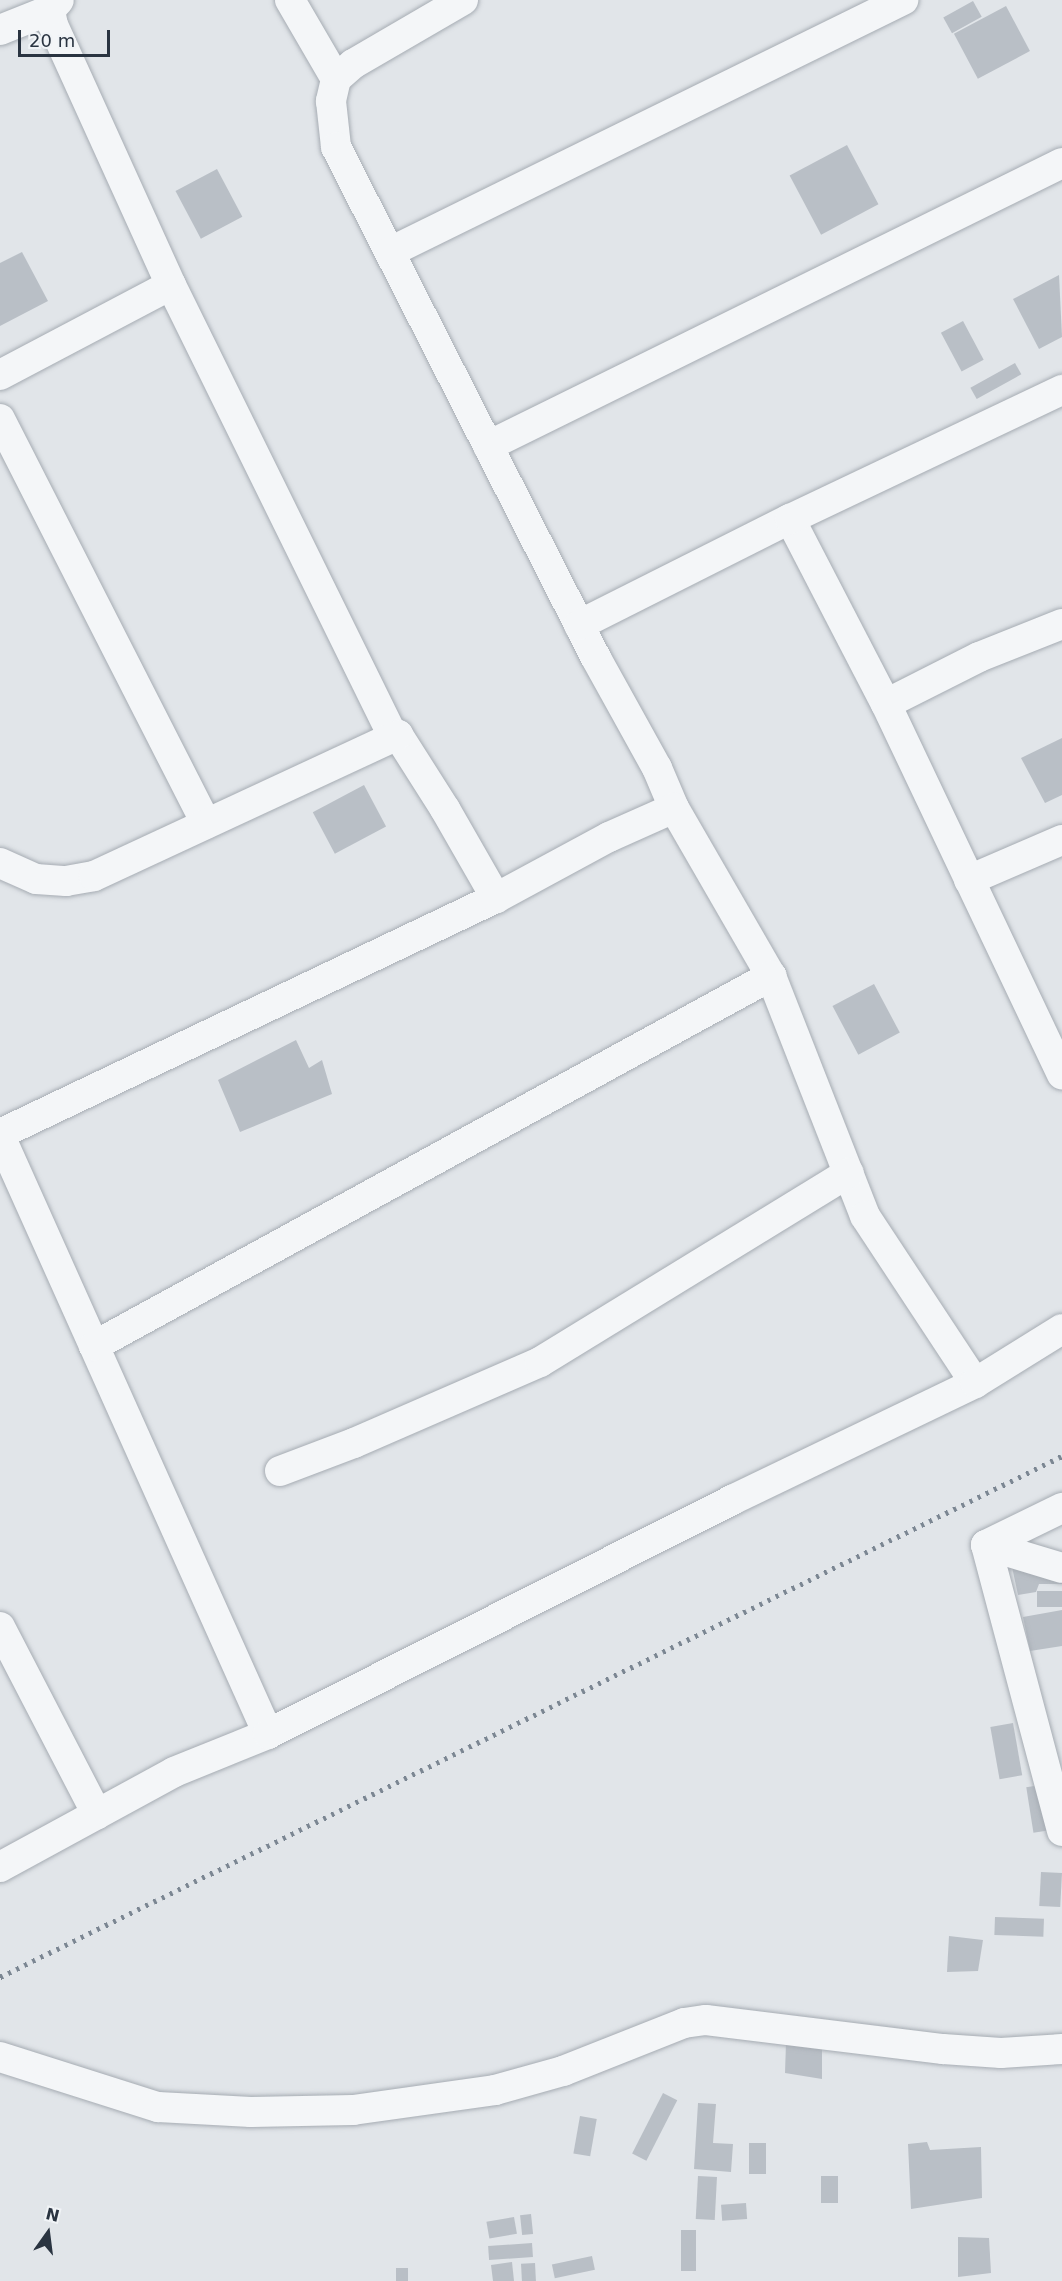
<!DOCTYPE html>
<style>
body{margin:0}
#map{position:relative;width:1062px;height:2281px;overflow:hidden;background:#e1e5e9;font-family:"DejaVu Sans",sans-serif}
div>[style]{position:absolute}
.building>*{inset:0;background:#b9bfc6;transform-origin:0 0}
.roads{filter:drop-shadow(0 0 2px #a6acb3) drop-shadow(0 0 2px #a6acb3)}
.minor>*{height:30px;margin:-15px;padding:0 15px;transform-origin:15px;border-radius:15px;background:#f4f6f8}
.rail>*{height:4.5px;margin-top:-2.25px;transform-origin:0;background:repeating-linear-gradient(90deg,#7b8692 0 3px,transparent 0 9px)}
span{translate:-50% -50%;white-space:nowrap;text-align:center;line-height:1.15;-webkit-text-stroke:4.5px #f1f4f7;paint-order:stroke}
.north{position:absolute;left:18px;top:2203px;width:60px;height:60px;-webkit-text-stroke:4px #f1f4f7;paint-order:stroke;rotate:14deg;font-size:16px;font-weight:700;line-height:24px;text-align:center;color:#2a3441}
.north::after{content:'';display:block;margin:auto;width:21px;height:27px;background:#2a3441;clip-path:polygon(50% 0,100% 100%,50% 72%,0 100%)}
.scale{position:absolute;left:18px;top:30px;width:92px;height:27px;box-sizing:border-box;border:3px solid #2a3441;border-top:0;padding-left:8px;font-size:18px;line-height:21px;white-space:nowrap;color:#2a3441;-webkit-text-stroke:4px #f1f4f7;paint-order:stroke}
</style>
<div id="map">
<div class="building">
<div style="left:973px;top:1px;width:18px;height:34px;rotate:61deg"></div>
<div style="left:1006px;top:6px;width:51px;height:59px;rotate:62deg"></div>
<div style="left:847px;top:145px;width:67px;height:65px;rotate:62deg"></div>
<div style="left:217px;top:169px;width:54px;height:47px;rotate:62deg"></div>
<div style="clip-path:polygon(22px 252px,48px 301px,0 326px,0 263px)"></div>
<div style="clip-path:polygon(1059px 275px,1062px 337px,1039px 349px,1013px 299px)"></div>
<div style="left:963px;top:321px;width:44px;height:25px;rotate:62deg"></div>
<div style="left:1015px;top:363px;width:13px;height:51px;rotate:61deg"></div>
<div style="clip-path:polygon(1062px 738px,1062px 795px,1045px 803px,1021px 758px)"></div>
<div style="left:364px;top:785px;width:47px;height:58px;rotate:62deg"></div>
<div style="left:874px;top:984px;width:55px;height:47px;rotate:62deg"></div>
<div style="clip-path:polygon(296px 1040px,309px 1068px,322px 1060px,332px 1094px,240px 1132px,218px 1080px)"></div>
<div style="clip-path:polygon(1012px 1567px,1062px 1570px,1062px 1584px,1039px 1584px,1036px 1592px,1018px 1595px)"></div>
<div style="left:1062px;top:1591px;width:16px;height:25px;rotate:90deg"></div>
<div style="clip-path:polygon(1062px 1610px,1062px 1646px,1030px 1651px,1023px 1617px)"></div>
<div style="left:1013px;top:1723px;width:53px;height:23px;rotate:80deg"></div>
<div style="left:1047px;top:1784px;width:46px;height:21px;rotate:81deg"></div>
<div style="left:1041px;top:1872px;width:21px;height:34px;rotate:3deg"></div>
<div style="left:995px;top:1917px;width:49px;height:18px;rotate:2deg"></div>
<div style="clip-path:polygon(949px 1936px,983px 1940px,978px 1971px,947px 1972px)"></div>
<div style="clip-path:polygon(786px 2043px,822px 2046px,822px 2079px,785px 2073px)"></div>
<div style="left:663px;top:2093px;width:16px;height:68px;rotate:27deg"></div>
<div style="clip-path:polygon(698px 2103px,716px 2104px,713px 2143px,733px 2144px,731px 2172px,694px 2169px)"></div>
<div style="left:580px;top:2116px;width:17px;height:38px;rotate:10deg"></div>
<div style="clip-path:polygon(927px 2142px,930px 2150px,981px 2147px,982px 2198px,911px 2209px,908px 2144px)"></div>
<div style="left:749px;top:2143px;width:17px;height:31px"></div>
<div style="left:698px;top:2176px;width:19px;height:43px;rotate:3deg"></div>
<div style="left:821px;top:2176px;width:17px;height:27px"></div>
<div style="left:746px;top:2203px;width:16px;height:25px;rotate:86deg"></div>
<div style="left:531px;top:2214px;width:20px;height:11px;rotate:84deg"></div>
<div style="left:514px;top:2217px;width:17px;height:28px;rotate:80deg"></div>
<div style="left:681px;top:2230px;width:15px;height:41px"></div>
<div style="clip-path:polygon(958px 2237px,989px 2238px,991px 2273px,958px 2277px)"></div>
<div style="left:532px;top:2243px;width:14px;height:44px;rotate:86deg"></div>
<div style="left:592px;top:2256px;width:14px;height:41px;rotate:78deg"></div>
<div style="clip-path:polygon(512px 2262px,514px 2281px,493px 2281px,491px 2265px)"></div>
<div style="left:535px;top:2263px;width:18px;height:14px;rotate:87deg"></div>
<div style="left:396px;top:2268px;width:12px;height:13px"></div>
</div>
<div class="roads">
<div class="minor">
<div style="left:290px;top:0;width:91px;rotate:59.8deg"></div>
<div style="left:463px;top:0;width:127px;rotate:149.8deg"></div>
<div style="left:353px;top:64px;width:23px;rotate:139deg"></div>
<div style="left:336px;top:79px;width:23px;rotate:103deg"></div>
<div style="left:331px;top:101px;width:46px;rotate:83.8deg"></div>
<div style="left:336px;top:147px;width:573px;rotate:63.03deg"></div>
<div style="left:596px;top:658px;width:126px;rotate:61deg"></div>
<div style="left:657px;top:768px;width:43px;rotate:67deg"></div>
<div style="left:674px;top:808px;width:194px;rotate:60deg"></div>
<div style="left:771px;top:976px;width:258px;rotate:68.6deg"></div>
<div style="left:865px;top:1216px;width:200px;rotate:56.6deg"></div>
<div style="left:50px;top:10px;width:15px;rotate:79deg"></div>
<div style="left:53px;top:25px;width:286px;rotate:65.6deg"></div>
<div style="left:171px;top:285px;width:498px;rotate:63.8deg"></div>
<div style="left:391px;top:732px;width:8px;rotate:23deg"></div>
<div style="left:398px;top:735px;width:88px;rotate:57.6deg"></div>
<div style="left:445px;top:809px;width:103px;rotate:60.2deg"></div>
<div style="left:0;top:30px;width:54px;rotate:-21.8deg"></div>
<div style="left:50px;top:10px;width:13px;rotate:-48deg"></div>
<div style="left:390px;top:252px;width:572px;rotate:-26.16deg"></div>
<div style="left:0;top:375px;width:193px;rotate:-27.8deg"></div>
<div style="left:0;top:419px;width:454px;rotate:63deg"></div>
<div style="left:488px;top:446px;width:640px;rotate:-26.24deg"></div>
<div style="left:790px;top:519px;width:208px;rotate:62.6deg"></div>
<div style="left:1062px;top:624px;width:89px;rotate:158.3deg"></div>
<div style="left:979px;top:657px;width:104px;rotate:153.2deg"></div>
<div style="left:886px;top:704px;width:410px;rotate:64.6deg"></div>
<div style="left:579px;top:625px;width:236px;rotate:-26.7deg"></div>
<div style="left:790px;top:519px;width:301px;rotate:-25.4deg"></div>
<div style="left:0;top:863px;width:39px;rotate:24deg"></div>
<div style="left:36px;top:879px;width:30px;rotate:4deg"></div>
<div style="left:66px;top:881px;width:28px;rotate:-10deg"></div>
<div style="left:94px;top:876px;width:335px;rotate:-24.9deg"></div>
<div style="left:969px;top:880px;width:101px;rotate:-23.3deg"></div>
<div style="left:0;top:1134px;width:549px;rotate:-25.45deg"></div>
<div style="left:496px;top:898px;width:128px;rotate:-28.4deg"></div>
<div style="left:609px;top:837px;width:71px;rotate:-24deg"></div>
<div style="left:0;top:1136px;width:655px;rotate:65.86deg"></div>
<div style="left:94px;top:1346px;width:772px;rotate:-28.66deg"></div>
<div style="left:280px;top:1471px;width:79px;rotate:-20.7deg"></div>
<div style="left:354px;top:1443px;width:203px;rotate:-23.5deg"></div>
<div style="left:540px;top:1362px;width:362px;rotate:-31.5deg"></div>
<div style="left:986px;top:1545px;width:296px;rotate:75.1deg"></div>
<div style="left:986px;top:1545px;width:85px;rotate:-26deg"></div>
<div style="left:986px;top:1545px;width:79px;rotate:16.8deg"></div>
<div style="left:0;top:1627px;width:211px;rotate:62.6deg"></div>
<div style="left:0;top:1867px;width:198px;rotate:-28.6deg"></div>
<div style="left:174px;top:1772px;width:101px;rotate:-22deg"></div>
<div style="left:268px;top:1734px;width:520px;rotate:-26.76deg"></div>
<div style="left:732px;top:1500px;width:270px;rotate:-25.7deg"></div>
<div style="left:975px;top:1383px;width:102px;rotate:-31.8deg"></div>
<div style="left:0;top:2057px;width:166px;rotate:17.6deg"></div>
<div style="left:158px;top:2107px;width:93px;rotate:3.1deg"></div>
<div style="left:251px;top:2112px;width:102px;rotate:-1.1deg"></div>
<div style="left:353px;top:2110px;width:143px;rotate:-8deg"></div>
<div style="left:495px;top:2090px;width:71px;rotate:-15.6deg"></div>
<div style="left:563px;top:2071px;width:130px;rotate:-21.6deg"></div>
<div style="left:684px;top:2023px;width:22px;rotate:-8deg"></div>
<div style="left:706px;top:2020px;width:239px;rotate:7deg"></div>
<div style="left:943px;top:2049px;width:58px;rotate:3.9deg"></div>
<div style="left:1001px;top:2053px;width:61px;rotate:-3.8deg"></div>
</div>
</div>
<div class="rail">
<div style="left:0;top:1977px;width:1183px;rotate:-26.13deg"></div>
</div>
<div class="north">N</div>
<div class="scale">20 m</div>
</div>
